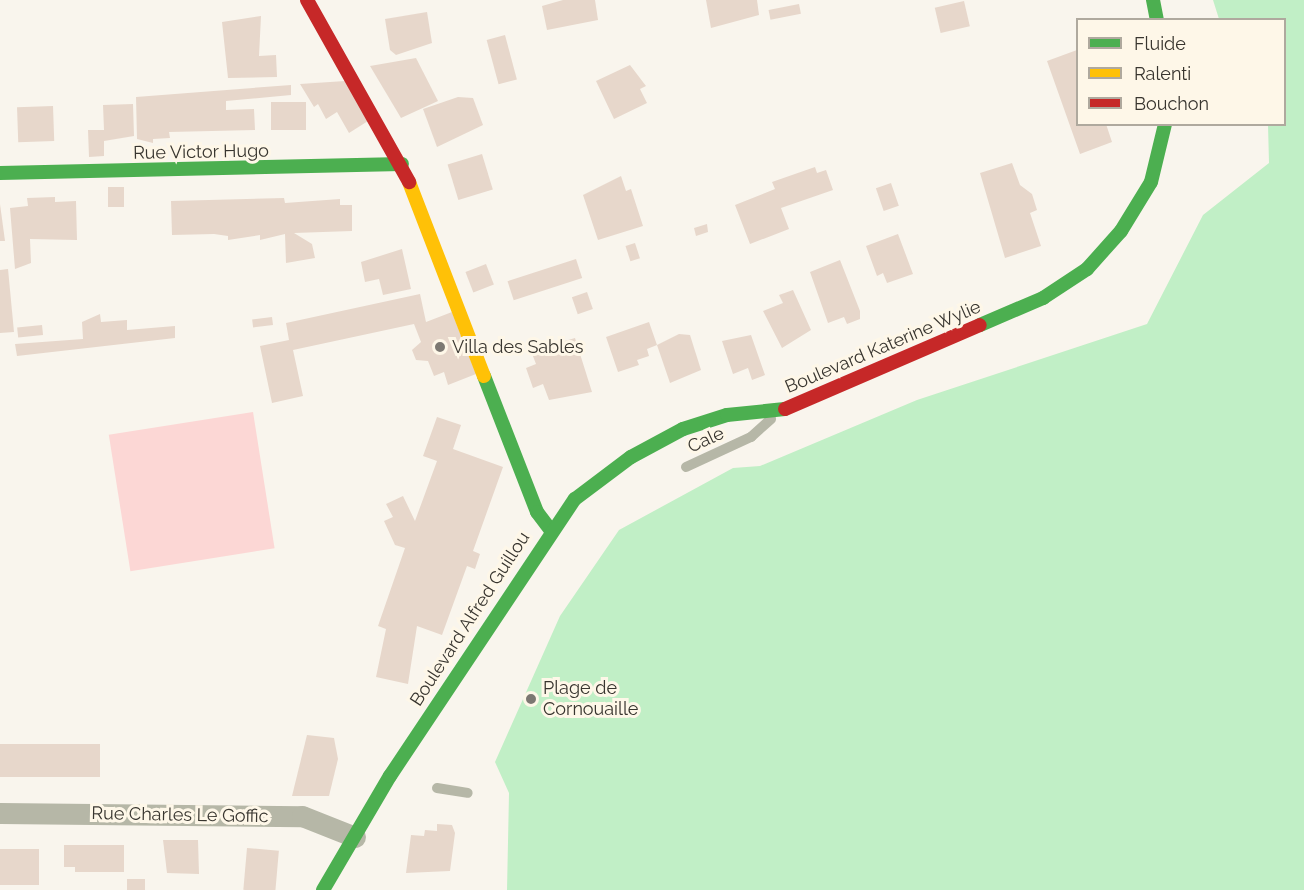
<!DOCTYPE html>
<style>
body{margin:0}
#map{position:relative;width:1304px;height:890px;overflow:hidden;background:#f9f5ed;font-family:Raleway,sans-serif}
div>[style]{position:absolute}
.green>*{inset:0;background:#fcd7d5;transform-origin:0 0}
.water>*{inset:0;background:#c1efc6}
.building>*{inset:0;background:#e7d7cb;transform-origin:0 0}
.lane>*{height:10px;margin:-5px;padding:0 5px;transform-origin:5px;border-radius:5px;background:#b6b7a7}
.street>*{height:21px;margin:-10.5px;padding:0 10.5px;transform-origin:10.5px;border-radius:10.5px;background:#b6b7a7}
.fast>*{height:14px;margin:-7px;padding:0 7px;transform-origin:7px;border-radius:7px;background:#4caf50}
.slow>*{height:14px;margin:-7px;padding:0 7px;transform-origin:7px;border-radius:7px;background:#ffc107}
.jam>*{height:14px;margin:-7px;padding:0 7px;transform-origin:7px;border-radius:7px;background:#c62828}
.dots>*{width:16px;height:16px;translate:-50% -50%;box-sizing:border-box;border:3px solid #fef7e8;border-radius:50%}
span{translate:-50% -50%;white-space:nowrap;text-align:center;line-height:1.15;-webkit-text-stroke:6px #fef7e8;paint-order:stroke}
.street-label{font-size:18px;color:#38352f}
.poi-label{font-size:18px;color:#38352f}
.left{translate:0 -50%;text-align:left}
.legend{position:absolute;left:1076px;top:18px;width:210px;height:108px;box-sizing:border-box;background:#fef7e8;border:2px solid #afa99e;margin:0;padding:8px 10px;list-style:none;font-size:18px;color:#38352f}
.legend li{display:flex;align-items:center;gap:12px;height:30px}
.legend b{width:30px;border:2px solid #afa99e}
</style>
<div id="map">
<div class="green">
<div style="left:253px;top:412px;width:138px;height:146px;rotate:81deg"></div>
</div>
<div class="water">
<div style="clip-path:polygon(1213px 0,1304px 0,1304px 890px,507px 890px,509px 793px,495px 762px,560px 616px,619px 530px,733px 468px,760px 466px,917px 400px,1147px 324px,1203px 215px,1269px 163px,1268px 125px,1284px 124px,1284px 20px,1219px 19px)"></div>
</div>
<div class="building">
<div style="clip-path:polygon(563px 0,595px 0,598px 20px,547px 30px,542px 6px)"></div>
<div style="clip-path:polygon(706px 0,757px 0,759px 15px,711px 28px)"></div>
<div style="left:964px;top:1px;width:26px;height:30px;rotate:77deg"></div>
<div style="left:799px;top:4px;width:10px;height:31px;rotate:79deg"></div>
<div style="clip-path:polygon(427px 12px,432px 43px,396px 55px,390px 50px,385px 19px)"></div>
<div style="clip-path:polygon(261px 16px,259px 56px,276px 55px,277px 77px,228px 78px,222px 22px)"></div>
<div style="left:505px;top:35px;width:46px;height:19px;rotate:75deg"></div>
<div style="clip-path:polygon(1077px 50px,1077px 124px,1106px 124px,1112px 142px,1080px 154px,1047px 61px)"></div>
<div style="clip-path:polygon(416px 58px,438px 101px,401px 118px,370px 66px)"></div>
<div style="clip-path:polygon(630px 65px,646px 86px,640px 89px,647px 103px,614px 119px,596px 81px)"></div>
<div style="clip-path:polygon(345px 81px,368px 121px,349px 133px,337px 112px,326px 119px,318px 104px,314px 107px,300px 84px)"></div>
<div style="clip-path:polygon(291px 85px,291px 95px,226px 101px,226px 110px,254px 109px,255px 130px,169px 132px,170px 138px,153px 139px,153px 143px,137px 139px,136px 97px)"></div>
<div style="clip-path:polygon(458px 97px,473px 98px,483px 125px,437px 147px,423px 109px)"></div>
<div style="left:271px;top:102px;width:35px;height:28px"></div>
<div style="clip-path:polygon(133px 104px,134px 136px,104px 141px,104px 156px,89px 157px,88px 130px,104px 130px,103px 105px)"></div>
<div style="left:53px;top:106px;width:35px;height:36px;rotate:88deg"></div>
<div style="left:482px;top:154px;width:37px;height:36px;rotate:73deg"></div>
<div style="clip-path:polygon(1012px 163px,1020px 185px,1032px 194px,1037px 210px,1030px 213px,1041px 246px,1005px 258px,980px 173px)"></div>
<div style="clip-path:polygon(815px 167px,817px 173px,826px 170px,833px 190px,781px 208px,789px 229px,750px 244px,735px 205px,775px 189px,772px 182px)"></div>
<div style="clip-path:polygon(621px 176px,626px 191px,631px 189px,643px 226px,598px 240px,583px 195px)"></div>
<div style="left:891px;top:183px;width:24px;height:16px;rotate:71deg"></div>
<div style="left:124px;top:187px;width:20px;height:16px;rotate:90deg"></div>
<div style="clip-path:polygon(55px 197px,55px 202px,76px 201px,77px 240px,30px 239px,31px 263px,15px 269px,10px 208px,28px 206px,27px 198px)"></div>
<div style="clip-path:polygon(284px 198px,285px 203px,340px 199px,340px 205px,352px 205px,352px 231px,294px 233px,312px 244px,315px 258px,286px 263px,285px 234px,260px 240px,260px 235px,228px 240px,228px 236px,214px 234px,172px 235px,171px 201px)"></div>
<div style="clip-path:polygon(0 204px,5px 241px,0 241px)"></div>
<div style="clip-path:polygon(707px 224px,708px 232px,696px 236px,694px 228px)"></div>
<div style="clip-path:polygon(898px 234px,913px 274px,887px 283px,883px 273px,877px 276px,866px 246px)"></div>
<div style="left:635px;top:243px;width:16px;height:10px;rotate:72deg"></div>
<div style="clip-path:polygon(402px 249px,411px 289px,383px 295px,379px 279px,365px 282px,361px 262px)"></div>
<div style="left:576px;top:259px;width:20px;height:72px;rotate:72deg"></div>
<div style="clip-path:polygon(840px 260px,860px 311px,860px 319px,847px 324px,844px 317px,828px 323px,810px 272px)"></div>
<div style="left:486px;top:264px;width:22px;height:22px;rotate:69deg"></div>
<div style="clip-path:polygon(8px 269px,14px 332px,0 333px,0 270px)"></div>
<div style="clip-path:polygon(793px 290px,811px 330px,782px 348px,763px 311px,783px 303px,779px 295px)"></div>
<div style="left:587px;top:292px;width:18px;height:16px;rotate:71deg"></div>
<div style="clip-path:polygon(420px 294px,426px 322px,452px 312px,476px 374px,448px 385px,444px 372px,434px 376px,428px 361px,416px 360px,412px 350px,421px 342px,414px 324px,293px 350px,303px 396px,272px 403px,260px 346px,289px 340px,286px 323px)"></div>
<div style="clip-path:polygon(100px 314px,101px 322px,127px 320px,127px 330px,175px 326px,175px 338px,17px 356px,15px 344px,83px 339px,82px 322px)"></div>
<div style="left:272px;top:317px;width:8px;height:20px;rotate:83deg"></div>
<div style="clip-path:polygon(649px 322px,657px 345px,647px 349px,649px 356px,637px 360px,639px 365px,618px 372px,606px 337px)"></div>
<div style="left:42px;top:325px;width:10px;height:25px;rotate:84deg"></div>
<div style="clip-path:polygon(679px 334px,690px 335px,701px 370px,670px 383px,657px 345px)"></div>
<div style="clip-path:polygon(751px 335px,765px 375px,752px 380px,748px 368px,733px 374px,722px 341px)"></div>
<div style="clip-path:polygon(575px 338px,592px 392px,549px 400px,543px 384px,533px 388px,526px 368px,536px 364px,531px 351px)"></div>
<div style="clip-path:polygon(437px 417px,461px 425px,453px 449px,503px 467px,473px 551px,480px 554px,475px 569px,467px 566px,442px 635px,417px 626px,408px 684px,376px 677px,386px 629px,378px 626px,405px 548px,395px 545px,384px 521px,393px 517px,386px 504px,403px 496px,415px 521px,437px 461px,423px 456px)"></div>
<div style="clip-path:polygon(307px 735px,334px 738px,338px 759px,329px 796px,292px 796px)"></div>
<div style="left:0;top:744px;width:100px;height:33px"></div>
<div style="clip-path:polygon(437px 824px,452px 825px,455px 833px,450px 871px,406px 873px,411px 835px,424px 836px,425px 830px,437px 831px)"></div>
<div style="clip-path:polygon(163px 840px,198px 840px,199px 874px,167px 873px)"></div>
<div style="clip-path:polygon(64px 845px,124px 845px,124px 872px,75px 872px,75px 867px,64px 867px)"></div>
<div style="left:247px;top:848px;width:32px;height:42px;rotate:5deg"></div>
<div style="left:0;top:849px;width:39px;height:36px"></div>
<div style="left:127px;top:879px;width:18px;height:11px"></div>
</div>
<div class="lane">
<div style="left:686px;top:467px;width:72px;rotate:-24.8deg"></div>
<div style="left:751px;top:437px;width:27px;rotate:-42deg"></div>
<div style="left:437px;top:788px;width:31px;rotate:9deg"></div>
</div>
<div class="street">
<div style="left:0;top:813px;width:302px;rotate:0.6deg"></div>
<div style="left:302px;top:816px;width:57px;rotate:21.6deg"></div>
</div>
<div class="fast">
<div style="left:1153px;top:0;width:20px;rotate:79deg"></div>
<div style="left:0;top:173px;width:402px;rotate:-1.3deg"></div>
<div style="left:980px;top:325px;width:69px;rotate:-23.2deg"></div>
<div style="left:1043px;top:298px;width:53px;rotate:-33.4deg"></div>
<div style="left:1087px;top:269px;width:51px;rotate:-48.2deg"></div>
<div style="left:1121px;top:231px;width:57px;rotate:-58.5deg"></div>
<div style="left:1151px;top:182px;width:60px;rotate:-76.4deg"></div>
<div style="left:484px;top:376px;width:146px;rotate:68.7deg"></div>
<div style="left:537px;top:512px;width:21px;rotate:53deg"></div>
<div style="left:323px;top:890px;width:132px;rotate:-59.6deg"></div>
<div style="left:390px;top:776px;width:333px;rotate:-56.3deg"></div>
<div style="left:575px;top:499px;width:70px;rotate:-36.9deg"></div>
<div style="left:631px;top:457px;width:59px;rotate:-28.3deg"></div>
<div style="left:683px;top:429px;width:46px;rotate:-17.7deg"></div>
<div style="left:727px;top:415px;width:58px;rotate:-5.9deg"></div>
</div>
<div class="slow">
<div style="left:409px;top:182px;width:208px;rotate:68.9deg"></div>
</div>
<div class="jam">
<div style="left:307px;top:0;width:209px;rotate:60.7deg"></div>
<div style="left:785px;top:409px;width:212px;rotate:-23.3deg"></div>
</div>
<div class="dots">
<div style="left:440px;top:347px;background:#7c7872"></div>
<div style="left:531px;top:699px;background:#7c7872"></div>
</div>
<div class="street-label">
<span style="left:201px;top:152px;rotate:-1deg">Rue Victor Hugo</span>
<span style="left:883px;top:347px;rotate:-23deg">Boulevard Katerine Wylie</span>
<span style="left:706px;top:440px;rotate:-25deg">Cale</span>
<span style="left:470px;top:619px;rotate:-57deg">Boulevard Alfred Guillou</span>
<span style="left:180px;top:815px;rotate:1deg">Rue Charles Le Goffic</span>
</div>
<div class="poi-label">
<span class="left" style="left:452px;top:347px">Villa des Sables</span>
<span class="left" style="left:543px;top:699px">Plage de<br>Cornouaille</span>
</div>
<ul class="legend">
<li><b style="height:8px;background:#4caf50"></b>Fluide</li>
<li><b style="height:8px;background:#ffc107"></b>Ralenti</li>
<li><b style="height:8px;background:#c62828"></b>Bouchon</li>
</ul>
</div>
